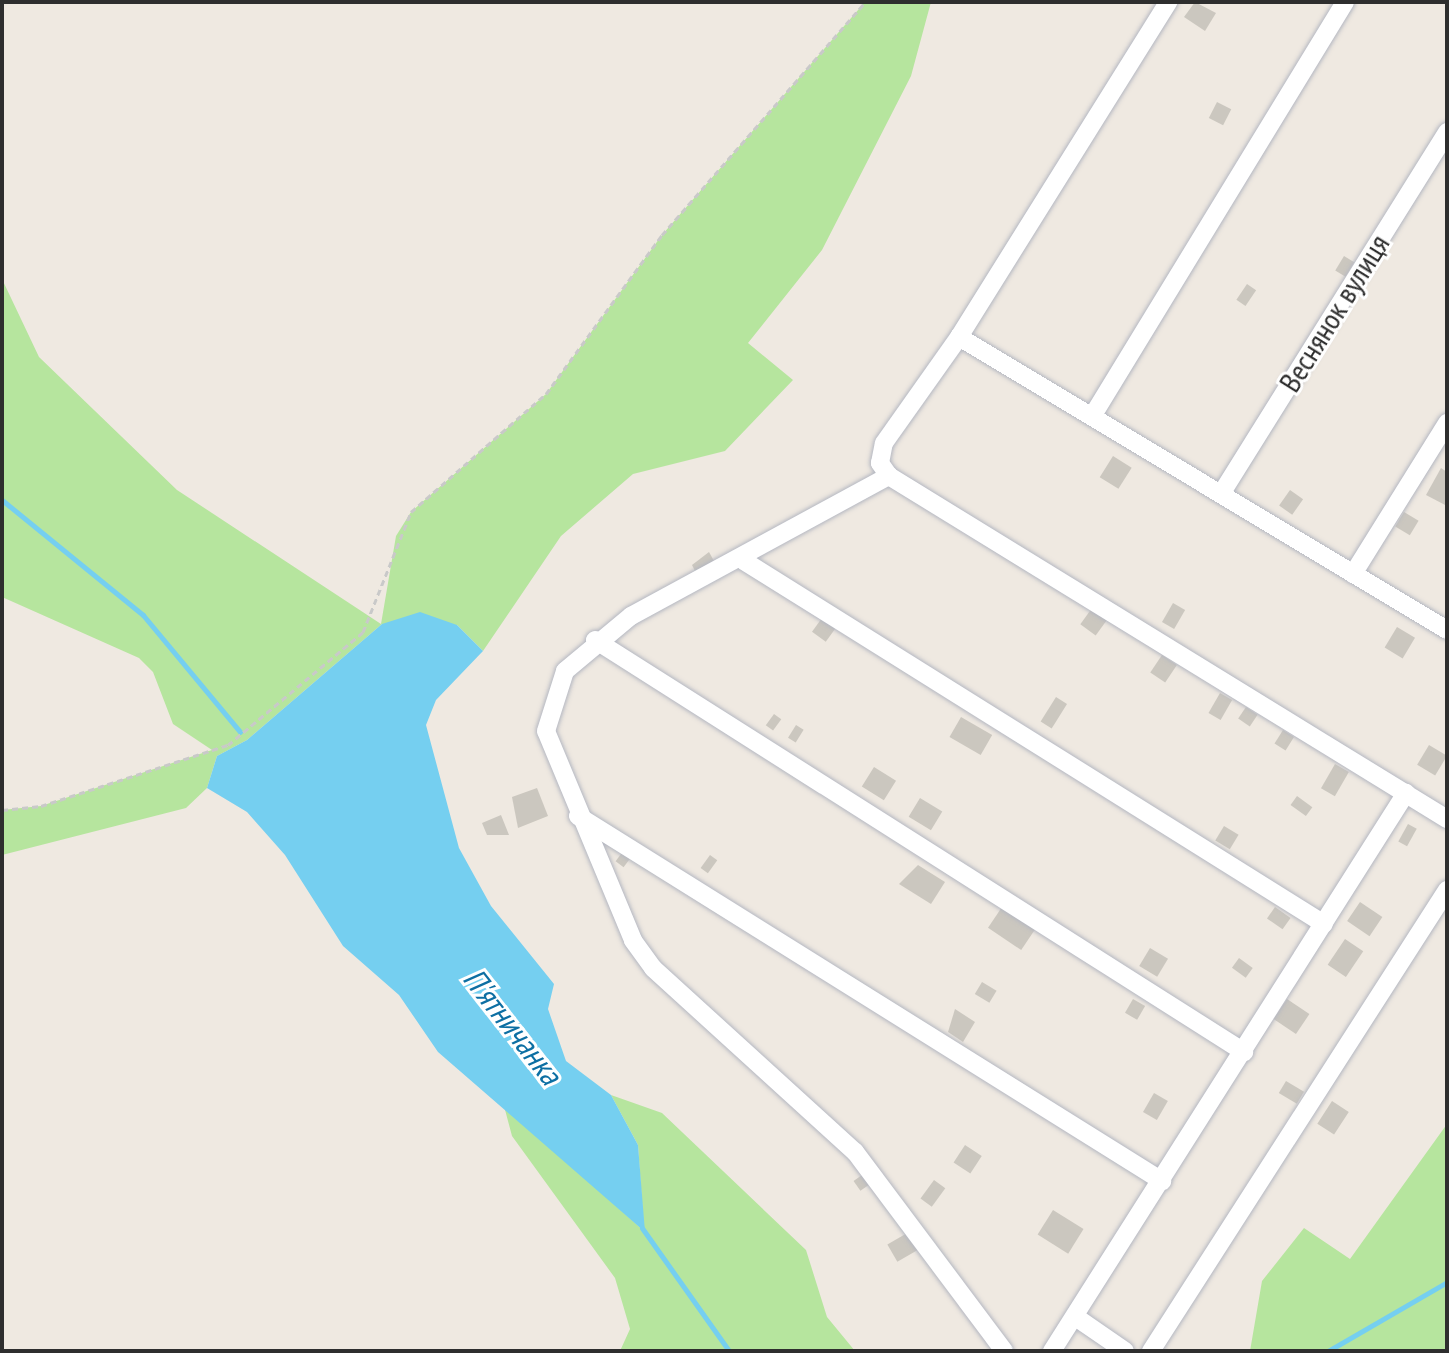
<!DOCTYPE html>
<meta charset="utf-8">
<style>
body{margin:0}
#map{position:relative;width:1449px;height:1353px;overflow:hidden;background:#efe9e1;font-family:"PT Sans Narrow",sans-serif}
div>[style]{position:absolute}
.green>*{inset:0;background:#b6e59e}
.water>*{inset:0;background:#75cff0}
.stream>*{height:5px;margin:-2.5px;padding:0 2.5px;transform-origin:2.5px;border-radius:2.5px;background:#75cff0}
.building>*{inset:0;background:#cbc7bf;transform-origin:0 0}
.path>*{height:3px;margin-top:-1.5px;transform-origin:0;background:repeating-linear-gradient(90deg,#c9c9c9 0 6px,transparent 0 10px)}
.roads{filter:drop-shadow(0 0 2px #b4b7c1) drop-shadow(0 0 2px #b4b7c1)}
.minor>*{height:18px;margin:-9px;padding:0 9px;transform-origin:9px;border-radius:9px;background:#fff}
span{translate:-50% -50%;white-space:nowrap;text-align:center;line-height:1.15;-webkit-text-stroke:6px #fff;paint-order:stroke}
.street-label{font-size:30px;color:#2e2e2e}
.water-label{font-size:32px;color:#0d6fa3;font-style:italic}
.frame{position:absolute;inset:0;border:4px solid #2e2e2e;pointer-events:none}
</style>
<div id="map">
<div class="green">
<div style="clip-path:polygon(865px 2px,931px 2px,911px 76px,822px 250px,748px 343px,793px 380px,725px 451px,633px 474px,561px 536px,483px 651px,457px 625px,382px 624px,247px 740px,217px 756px,207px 788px,186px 808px,2px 855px,2px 810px,41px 806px,212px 750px,173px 724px,153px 672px,139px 658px,2px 597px,2px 279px,39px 357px,177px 490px,381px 624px,396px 536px,411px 512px,546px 394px,662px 235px)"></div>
<div style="clip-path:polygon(611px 1095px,662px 1113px,806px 1250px,827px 1317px,855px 1351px,620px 1351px,630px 1329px,615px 1278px,512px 1136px,504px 1106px,644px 1231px,638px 1145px)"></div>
<div style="clip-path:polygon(1447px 1124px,1447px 1351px,1250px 1351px,1262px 1281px,1304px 1228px,1350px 1259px)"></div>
</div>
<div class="water">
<div style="clip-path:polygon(420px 612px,457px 625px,483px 651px,436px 700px,426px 725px,459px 848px,491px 906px,554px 984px,548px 1009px,566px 1061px,611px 1095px,638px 1145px,645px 1232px,438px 1052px,399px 995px,343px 946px,285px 855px,247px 812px,207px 788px,217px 756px,247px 740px,382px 624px)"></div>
</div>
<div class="stream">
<div style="left:2px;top:500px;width:182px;rotate:39.2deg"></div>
<div style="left:143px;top:615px;width:152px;rotate:50.3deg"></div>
<div style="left:642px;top:1228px;width:151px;rotate:54.7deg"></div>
<div style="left:1328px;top:1351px;width:138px;rotate:-30.1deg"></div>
</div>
<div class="building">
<div style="clip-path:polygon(1195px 2px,1216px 13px,1205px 31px,1184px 17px)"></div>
<div style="left:1217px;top:102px;width:16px;height:18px;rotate:27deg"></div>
<div style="left:1344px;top:256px;width:12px;height:17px;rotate:31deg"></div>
<div style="left:1247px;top:284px;width:11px;height:19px;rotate:34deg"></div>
<div style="left:1113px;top:456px;width:22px;height:25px;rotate:32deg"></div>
<div style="clip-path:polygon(1441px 468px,1447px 472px,1447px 506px,1426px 495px)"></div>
<div style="left:1290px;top:490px;width:16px;height:19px;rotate:35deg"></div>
<div style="left:1404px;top:512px;width:17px;height:17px;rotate:31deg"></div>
<div style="clip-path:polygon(709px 552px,714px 561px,695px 571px,692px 565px)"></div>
<div style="left:1173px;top:603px;width:14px;height:22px;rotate:30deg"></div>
<div style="left:1095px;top:604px;width:19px;height:25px;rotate:36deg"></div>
<div style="left:822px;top:618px;width:17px;height:17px;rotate:36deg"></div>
<div style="left:1397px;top:627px;width:21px;height:24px;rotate:31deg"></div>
<div style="left:1162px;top:655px;width:18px;height:21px;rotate:34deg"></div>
<div style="left:1220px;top:693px;width:14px;height:23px;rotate:30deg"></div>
<div style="left:1056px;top:697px;width:13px;height:29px;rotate:32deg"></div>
<div style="left:1246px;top:707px;width:14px;height:14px;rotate:34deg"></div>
<div style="left:774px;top:714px;width:9px;height:14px;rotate:36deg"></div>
<div style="left:961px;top:717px;width:36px;height:23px;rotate:30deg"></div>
<div style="left:796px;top:725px;width:9px;height:15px;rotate:32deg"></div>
<div style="left:1283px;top:730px;width:13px;height:16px;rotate:32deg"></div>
<div style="left:1429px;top:745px;width:21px;height:23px;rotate:31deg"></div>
<div style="left:1335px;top:764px;width:16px;height:28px;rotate:30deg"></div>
<div style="left:874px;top:767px;width:26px;height:23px;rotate:32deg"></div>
<div style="clip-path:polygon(537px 788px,548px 816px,518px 828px,512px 797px)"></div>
<div style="left:1297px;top:796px;width:19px;height:11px;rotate:36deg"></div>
<div style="left:920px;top:798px;width:26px;height:22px;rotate:31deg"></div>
<div style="clip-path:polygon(501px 815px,509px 835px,487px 835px,482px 823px)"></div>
<div style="left:1408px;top:824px;width:10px;height:20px;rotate:29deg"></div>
<div style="left:1224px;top:826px;width:17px;height:17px;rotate:31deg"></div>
<div style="left:624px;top:850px;width:10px;height:14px;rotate:37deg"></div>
<div style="left:710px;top:855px;width:9px;height:16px;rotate:36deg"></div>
<div style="clip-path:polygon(918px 865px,945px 882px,931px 904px,899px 884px)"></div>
<div style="left:1360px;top:902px;width:27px;height:23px;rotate:34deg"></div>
<div style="left:1002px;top:907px;width:40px;height:25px;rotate:34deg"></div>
<div style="left:1275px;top:907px;width:19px;height:14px;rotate:35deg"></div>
<div style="left:1345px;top:939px;width:22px;height:31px;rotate:34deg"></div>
<div style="left:1150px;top:948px;width:21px;height:21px;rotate:31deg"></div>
<div style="left:1239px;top:958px;width:17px;height:12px;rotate:36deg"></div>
<div style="left:982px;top:982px;width:17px;height:14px;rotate:31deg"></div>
<div style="left:1133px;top:999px;width:14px;height:16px;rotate:30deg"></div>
<div style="left:1287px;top:999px;width:27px;height:24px;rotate:34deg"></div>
<div style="clip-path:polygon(955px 1009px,975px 1022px,963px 1042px,948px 1032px)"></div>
<div style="left:1286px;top:1081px;width:21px;height:14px;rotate:31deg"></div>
<div style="left:1154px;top:1093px;width:16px;height:22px;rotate:30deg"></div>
<div style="left:1332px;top:1101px;width:20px;height:27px;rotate:33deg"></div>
<div style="left:965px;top:1145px;width:20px;height:21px;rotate:33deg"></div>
<div style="left:865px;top:1173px;width:12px;height:14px;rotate:55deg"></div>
<div style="left:934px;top:1180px;width:14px;height:23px;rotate:36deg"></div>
<div style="left:1053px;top:1210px;width:36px;height:29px;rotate:32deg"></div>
<div style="left:909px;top:1232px;width:20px;height:25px;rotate:60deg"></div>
</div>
<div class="path">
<div style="left:2px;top:810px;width:39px;rotate:-6deg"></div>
<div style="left:41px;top:806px;width:197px;rotate:-18.1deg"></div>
<div style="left:228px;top:745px;width:176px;rotate:-39.9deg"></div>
<div style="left:363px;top:632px;width:129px;rotate:-68.2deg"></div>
<div style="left:411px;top:512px;width:179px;rotate:-41.2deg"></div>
<div style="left:546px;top:394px;width:197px;rotate:-53.9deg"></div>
<div style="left:662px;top:235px;width:309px;rotate:-48.9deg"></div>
</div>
<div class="roads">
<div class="minor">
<div style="left:959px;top:337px;width:395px;rotate:-58deg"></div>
<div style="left:1093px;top:415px;width:484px;rotate:-58.6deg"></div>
<div style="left:889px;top:476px;width:655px;rotate:31.58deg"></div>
<div style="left:1221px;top:494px;width:427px;rotate:-58deg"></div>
<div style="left:744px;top:561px;width:684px;rotate:32.04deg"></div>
<div style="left:1353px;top:574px;width:178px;rotate:-58.1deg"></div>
<div style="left:595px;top:640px;width:769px;rotate:32.41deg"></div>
<div style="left:578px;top:816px;width:689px;rotate:32.01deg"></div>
<div style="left:1077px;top:1318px;width:58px;rotate:34.5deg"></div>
<div style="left:1004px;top:1351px;width:249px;rotate:-126.8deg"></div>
<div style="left:855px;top:1152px;width:273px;rotate:-137.7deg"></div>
<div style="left:653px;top:968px;width:34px;rotate:-126deg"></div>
<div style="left:633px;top:940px;width:226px;rotate:-112.6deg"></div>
<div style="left:546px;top:731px;width:63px;rotate:-72.4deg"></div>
<div style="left:565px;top:671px;width:86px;rotate:-39.8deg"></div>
<div style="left:631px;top:616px;width:294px;rotate:-28.5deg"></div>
<div style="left:889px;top:476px;width:16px;rotate:-125deg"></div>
<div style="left:880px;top:463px;width:20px;rotate:-79deg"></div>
<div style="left:884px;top:443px;width:130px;rotate:-54.7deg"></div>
<div style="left:959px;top:337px;width:569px;rotate:30.98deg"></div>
<div style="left:1052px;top:1351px;width:661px;rotate:-57.61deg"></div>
<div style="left:1151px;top:1351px;width:548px;rotate:-57.3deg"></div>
</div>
</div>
<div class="street-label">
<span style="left:1334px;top:313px;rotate:-58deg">Веснянок вулиця</span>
</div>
<div class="water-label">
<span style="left:513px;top:1026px;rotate:52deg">П'ятничанка</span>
</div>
<div class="frame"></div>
</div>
